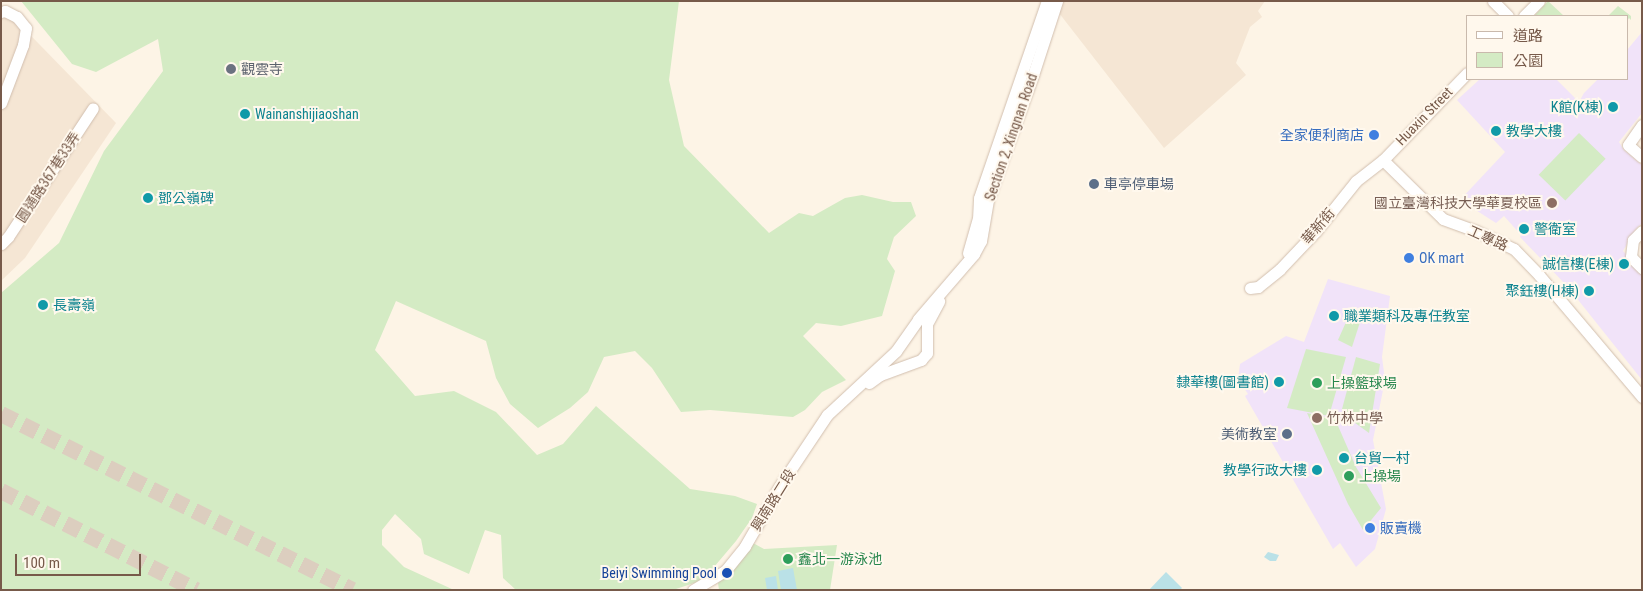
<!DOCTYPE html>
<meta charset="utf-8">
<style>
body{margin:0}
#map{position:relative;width:1643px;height:591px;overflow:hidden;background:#fdf4e6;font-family:"Roboto Condensed","Noto Sans TC",sans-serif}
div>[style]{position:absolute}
.residential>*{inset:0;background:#f5e6d4}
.education>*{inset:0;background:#f1e3f9}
.green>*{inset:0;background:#d4ebc4;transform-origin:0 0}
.water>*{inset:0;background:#bae1e7}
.highway-tunnel>*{height:16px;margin-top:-8px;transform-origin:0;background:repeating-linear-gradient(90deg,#dccebf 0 16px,transparent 0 24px)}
.roads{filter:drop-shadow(0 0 1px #d1beae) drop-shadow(0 0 1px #d1beae)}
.minor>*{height:11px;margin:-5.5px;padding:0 5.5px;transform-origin:5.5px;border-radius:5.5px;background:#fff}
.dots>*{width:14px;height:14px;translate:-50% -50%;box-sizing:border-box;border:2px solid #fff8ed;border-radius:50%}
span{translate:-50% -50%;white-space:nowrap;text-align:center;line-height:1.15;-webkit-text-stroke:4px #fff8ed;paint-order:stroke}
.worship-label{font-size:14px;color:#5b616d}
.left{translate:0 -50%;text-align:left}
.culture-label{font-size:14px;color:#0d838f}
.right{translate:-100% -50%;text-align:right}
.street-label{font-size:14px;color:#775a4a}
.shop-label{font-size:14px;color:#366cbe}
.service-label{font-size:14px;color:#4e5e75}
.education-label{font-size:14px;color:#785e54}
.leisure-label{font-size:14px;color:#27864d}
.transit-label{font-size:14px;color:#164399}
.frame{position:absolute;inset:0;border:2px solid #775a4a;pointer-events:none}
.legend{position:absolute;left:1466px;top:15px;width:162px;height:65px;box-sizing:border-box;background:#fff8ed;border:1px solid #c9b9ac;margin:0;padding:6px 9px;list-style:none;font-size:15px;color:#775a4a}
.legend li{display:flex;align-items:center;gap:10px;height:25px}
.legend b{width:25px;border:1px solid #c9b9ac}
.scale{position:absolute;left:15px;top:554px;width:126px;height:22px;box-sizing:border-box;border:2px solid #775a4a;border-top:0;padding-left:6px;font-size:15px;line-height:18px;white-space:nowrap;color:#775a4a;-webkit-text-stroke:4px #fff8ed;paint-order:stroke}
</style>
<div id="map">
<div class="residential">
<div style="clip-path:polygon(1063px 1px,1265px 1px,1258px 11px,1262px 17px,1250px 27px,1236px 63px,1246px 75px,1164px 148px,1059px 13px)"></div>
<div style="clip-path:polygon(1px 5px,116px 123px,25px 258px,1px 281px)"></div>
</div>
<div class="education">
<div style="clip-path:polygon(1642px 32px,1642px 113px,1619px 142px,1624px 150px,1642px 165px,1642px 223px,1635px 230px,1623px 251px,1642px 271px,1642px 380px,1567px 286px,1520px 237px,1521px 235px,1504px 216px,1496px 223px,1460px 200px,1505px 152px,1457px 100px,1480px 79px,1556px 79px,1579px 102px,1584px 93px,1598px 79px,1627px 79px,1627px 50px)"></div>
<div style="clip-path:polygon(1328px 279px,1390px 296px,1382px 357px,1385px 380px,1373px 440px,1386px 509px,1375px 549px,1356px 567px,1340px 543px,1333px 549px,1245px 396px,1248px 394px,1238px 379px,1240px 364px,1286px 336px,1304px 342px)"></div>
</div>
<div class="green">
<div style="clip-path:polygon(21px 1px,679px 1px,669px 80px,684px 146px,769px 233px,799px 213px,813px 216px,845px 198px,862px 195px,893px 202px,911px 202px,916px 216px,894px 237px,887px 259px,895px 271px,882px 316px,841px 326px,816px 323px,803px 336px,846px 380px,822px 392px,805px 410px,793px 417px,710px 410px,681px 412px,652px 368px,635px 351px,604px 357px,588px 392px,570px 408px,538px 428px,510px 404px,496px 378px,486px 341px,396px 301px,375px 350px,415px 396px,454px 391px,496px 412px,537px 455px,563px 444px,596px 406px,690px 489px,735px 496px,757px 504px,752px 518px,736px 541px,703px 580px,673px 590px,516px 590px,503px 578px,501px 535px,485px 530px,469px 574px,424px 554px,421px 539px,395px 514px,382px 530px,382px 545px,404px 567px,454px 590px,1px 590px,1px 293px,59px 243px,104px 151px,163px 71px,158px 39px,96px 72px,72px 64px)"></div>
<div style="clip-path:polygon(1548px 1px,1564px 16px,1534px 16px)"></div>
<div style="clip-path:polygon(1618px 6px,1631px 16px,1631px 20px,1629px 18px,1627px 21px,1627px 16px,1608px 16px)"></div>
<div style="left:1579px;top:133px;width:37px;height:58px;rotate:44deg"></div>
<div style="clip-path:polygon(1351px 311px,1362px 316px,1352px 347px,1338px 340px)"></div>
<div style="clip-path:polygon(1306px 349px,1346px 357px,1329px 416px,1287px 408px)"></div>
<div style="clip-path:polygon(1356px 357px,1380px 364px,1369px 433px,1351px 420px,1342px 409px)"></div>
<div style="clip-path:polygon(1307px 413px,1335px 419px,1356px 467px,1381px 508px,1363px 530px,1348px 504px)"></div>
<div style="clip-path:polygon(753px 543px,764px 549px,837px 545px,830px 590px,719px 590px,718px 583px,734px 569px)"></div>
</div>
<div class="water">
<div style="clip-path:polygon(1268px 552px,1279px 555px,1276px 561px,1270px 561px,1264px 557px)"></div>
<div style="clip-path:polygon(793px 568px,797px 590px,781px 590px,778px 571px)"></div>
<div style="clip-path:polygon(1166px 572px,1182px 588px,1180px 590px,1149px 590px)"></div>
<div style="clip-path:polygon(776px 576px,778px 590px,767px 590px,765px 578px)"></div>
</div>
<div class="highway-tunnel">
<div style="left:1px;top:414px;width:393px;rotate:26.6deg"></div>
<div style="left:1px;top:491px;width:219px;rotate:26.9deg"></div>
</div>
<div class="roads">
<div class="minor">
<div style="left:1493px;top:1px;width:21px;rotate:45deg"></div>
<div style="left:1px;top:12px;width:4px;rotate:-14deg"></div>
<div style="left:5px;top:11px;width:13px;rotate:27deg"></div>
<div style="left:17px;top:17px;width:14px;rotate:51deg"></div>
<div style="left:26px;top:28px;width:17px;rotate:100deg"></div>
<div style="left:23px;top:45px;width:62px;rotate:110.8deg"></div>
<div style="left:1524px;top:16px;width:21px;rotate:-45deg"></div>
<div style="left:1642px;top:125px;width:24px;rotate:125deg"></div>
<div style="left:1628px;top:145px;width:18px;rotate:41deg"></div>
<div style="left:1383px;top:160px;width:84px;rotate:44.5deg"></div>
<div style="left:1443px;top:219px;width:35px;rotate:20deg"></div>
<div style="left:1476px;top:231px;width:42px;rotate:25.3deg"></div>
<div style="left:1514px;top:249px;width:36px;rotate:46deg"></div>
<div style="left:1539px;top:275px;width:160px;rotate:49.8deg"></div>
<div style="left:1642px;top:231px;width:13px;rotate:135deg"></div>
<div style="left:1633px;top:240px;width:17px;rotate:97deg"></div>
<div style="left:1631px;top:257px;width:16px;rotate:45deg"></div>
<div style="left:1px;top:244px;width:10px;rotate:-45deg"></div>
<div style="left:8px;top:237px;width:154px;rotate:-56.6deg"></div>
<div style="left:968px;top:253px;width:35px;rotate:-74deg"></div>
<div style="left:978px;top:219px;width:21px;rotate:-87deg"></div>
<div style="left:979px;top:198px;width:208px;rotate:-71deg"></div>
<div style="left:1250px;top:288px;width:8px;rotate:-7deg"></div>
<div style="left:1258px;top:287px;width:28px;rotate:-39deg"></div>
<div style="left:1280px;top:269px;width:52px;rotate:-46.5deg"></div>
<div style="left:1316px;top:231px;width:64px;rotate:-51.3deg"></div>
<div style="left:1356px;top:181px;width:34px;rotate:-38deg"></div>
<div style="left:1383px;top:160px;width:121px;rotate:-46deg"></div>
<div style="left:869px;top:383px;width:14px;rotate:-36deg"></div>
<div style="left:880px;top:375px;width:44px;rotate:-20.1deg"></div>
<div style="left:921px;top:360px;width:9px;rotate:-49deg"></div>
<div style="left:927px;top:353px;width:29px;rotate:-90deg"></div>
<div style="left:927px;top:324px;width:26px;rotate:-62deg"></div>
<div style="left:693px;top:590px;width:37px;rotate:-31deg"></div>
<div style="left:725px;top:571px;width:32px;rotate:-51deg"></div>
<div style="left:745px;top:546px;width:68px;rotate:-60deg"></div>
<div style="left:779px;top:487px;width:87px;rotate:-56.3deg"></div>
<div style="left:827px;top:415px;width:94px;rotate:-42.8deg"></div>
<div style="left:896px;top:351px;width:39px;rotate:-55deg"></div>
<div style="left:918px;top:319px;width:86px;rotate:-49.3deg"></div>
<div style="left:974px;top:254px;width:15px;rotate:-62deg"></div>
<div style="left:981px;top:241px;width:42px;rotate:-80.3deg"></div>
<div style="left:988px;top:200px;width:133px;rotate:-70.2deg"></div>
<div style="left:1033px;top:75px;width:78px;rotate:-72deg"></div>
</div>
</div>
<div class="dots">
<div style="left:231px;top:69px;background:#6b7280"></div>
<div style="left:1613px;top:107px;background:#0f9aa8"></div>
<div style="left:245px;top:114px;background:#0f9aa8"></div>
<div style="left:1496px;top:131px;background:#0f9aa8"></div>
<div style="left:1374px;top:135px;background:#3f7fe0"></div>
<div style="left:1094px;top:184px;background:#5c6f8a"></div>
<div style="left:148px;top:198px;background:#0f9aa8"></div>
<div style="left:1552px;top:203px;background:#8d6e63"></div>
<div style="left:1524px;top:229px;background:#0f9aa8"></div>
<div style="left:1409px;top:258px;background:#3f7fe0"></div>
<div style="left:1624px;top:264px;background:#0f9aa8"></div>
<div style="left:1589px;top:291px;background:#0f9aa8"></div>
<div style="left:43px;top:305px;background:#0f9aa8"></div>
<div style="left:1334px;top:316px;background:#0f9aa8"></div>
<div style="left:1279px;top:382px;background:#0f9aa8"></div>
<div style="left:1317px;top:383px;background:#2e9e5b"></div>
<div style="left:1317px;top:418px;background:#8d6e63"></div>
<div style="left:1287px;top:434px;background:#5c6f8a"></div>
<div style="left:1344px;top:458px;background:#0f9aa8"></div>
<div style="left:1317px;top:470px;background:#0f9aa8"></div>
<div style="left:1349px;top:476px;background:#2e9e5b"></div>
<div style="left:1370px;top:528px;background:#3f7fe0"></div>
<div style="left:788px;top:559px;background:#2e9e5b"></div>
<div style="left:727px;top:573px;background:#1a4fb4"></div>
</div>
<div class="worship-label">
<span class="left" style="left:241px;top:69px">觀雲寺</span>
</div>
<div class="culture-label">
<span class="right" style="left:1603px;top:107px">K館(K棟)</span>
<span class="left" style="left:255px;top:114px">Wainanshijiaoshan</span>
<span class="left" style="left:1506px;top:131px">教學大樓</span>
<span class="left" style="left:158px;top:198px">鄧公嶺碑</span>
<span class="left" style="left:1534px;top:229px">警衛室</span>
<span class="right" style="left:1614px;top:264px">誠信樓(E棟)</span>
<span class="right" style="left:1579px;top:291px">聚鈺樓(H棟)</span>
<span class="left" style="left:53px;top:305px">長壽嶺</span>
<span class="left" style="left:1344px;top:316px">職業類科及專任教室</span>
<span class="right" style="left:1269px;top:382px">隸華樓(圖書館)</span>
<span class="left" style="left:1354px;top:458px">台貿一村</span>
<span class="right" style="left:1307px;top:470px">教學行政大樓</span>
</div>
<div class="street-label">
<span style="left:1424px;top:116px;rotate:-46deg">Huaxin Street</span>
<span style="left:1011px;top:137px;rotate:-71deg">Section 2, Xingnan Road</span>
<span style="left:48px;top:177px;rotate:-57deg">圓通路367巷33弄</span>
<span style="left:1318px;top:226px;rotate:-49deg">華新街</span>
<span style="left:1488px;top:238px;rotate:24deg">工專路</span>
<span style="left:773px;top:500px;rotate:-58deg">興南路二段</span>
</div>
<div class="shop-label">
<span class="right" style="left:1364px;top:135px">全家便利商店</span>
<span class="left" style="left:1419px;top:258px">OK mart</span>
<span class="left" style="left:1380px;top:528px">販賣機</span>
</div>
<div class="service-label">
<span class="left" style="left:1104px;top:184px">車亭停車場</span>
<span class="right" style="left:1277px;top:434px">美術教室</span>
</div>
<div class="education-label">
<span class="right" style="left:1542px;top:203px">國立臺灣科技大學華夏校區</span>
<span class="left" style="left:1327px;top:418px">竹林中學</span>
</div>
<div class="leisure-label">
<span class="left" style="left:1327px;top:383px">上操籃球場</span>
<span class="left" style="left:1359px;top:476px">上操場</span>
<span class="left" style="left:798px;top:559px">鑫北一游泳池</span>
</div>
<div class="transit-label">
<span class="right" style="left:717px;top:573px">Beiyi Swimming Pool</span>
</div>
<div class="frame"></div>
<ul class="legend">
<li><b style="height:6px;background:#fff"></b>道路</li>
<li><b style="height:14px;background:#d4ebc4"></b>公園</li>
</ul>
<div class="scale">100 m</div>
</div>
